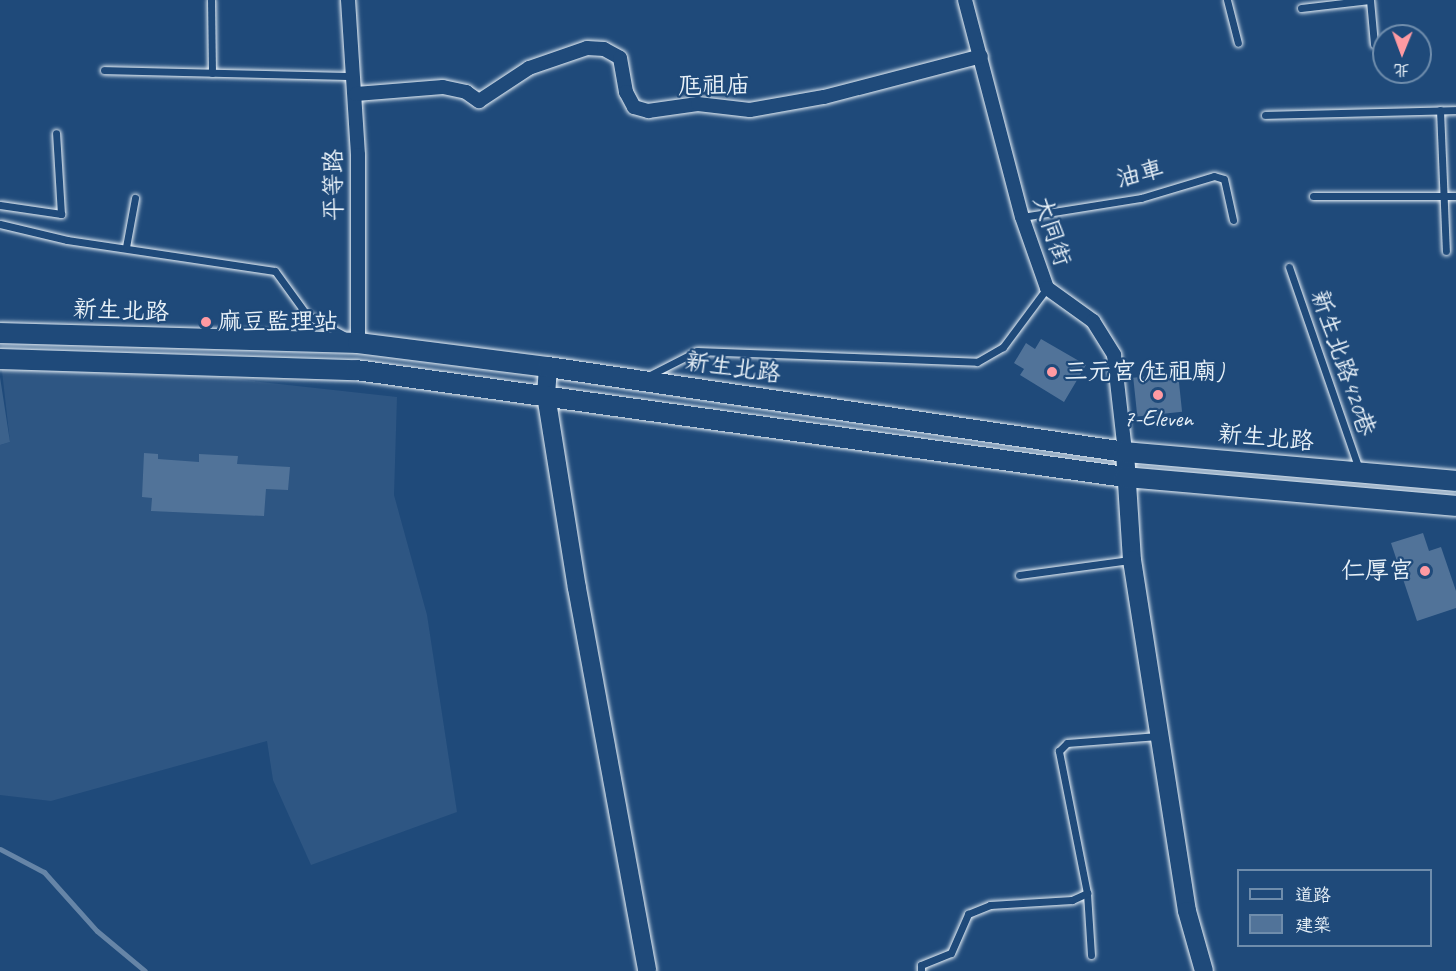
<!DOCTYPE html>
<meta charset="utf-8">
<style>
body{margin:0}
#map{position:relative;width:1456px;height:971px;overflow:hidden;background:#1f4a7a;font-family:Caveat,"LXGW WenKai TC",sans-serif}
div>[style]{position:absolute}
.built>*{inset:0;background:#2e5683}
.green>*{inset:0;background:#3c628c}
.stream>*{height:5px;margin:-2.5px;padding:0 2.5px;transform-origin:2.5px;border-radius:2.5px;background:#6685a7}
.building>*{inset:0;background:#517399;transform-origin:0 0}
.roads{filter:drop-shadow(0 0 2px #e8f1f8) drop-shadow(0 0 2px #e8f1f8)}
.service>*{height:7px;margin:-3.5px;padding:0 3.5px;transform-origin:3.5px;border-radius:3.5px;background:#1f4a7a}
.minor>*{height:14px;margin:-7px;padding:0 7px;transform-origin:7px;border-radius:7px;background:#1f4a7a}
.tertiary>*{height:18px;margin:-9px;padding:0 9px;transform-origin:9px;border-radius:9px;background:#1f4a7a}
.secondary>*{height:20px;margin:-10px;padding:0 10px;transform-origin:10px;border-radius:10px;background:#1f4a7a}
.dots>*{width:16px;height:16px;translate:-50% -50%;box-sizing:border-box;border:3px solid #1f4a7a;border-radius:50%}
span{translate:-50% -50%;white-space:nowrap;text-align:center;line-height:1.15;-webkit-text-stroke:4.5px #1f4a7a;paint-order:stroke}
.street-label{font-size:24px;color:#e8f1f8}
.poi-label{font-size:24px;color:#e8f1f8}
.left{translate:0 -50%;text-align:left}
.right{translate:-100% -50%;text-align:right}
.legend{position:absolute;left:1237px;top:869px;width:195px;height:78px;box-sizing:border-box;background:#1f4a7a;border:2px solid #6f8dac;margin:0;padding:8px 10px;list-style:none;font-size:18px;color:#e8f1f8}
.legend li{display:flex;align-items:center;gap:12px;height:30px}
.legend b{width:30px;border:2px solid #6f8dac}
.north{position:absolute;left:1372px;top:24px;width:60px;height:60px;box-sizing:border-box;background:#1f4a7a;border:2px solid #6f8dac;border-radius:50%;rotate:181deg;font-size:16px;font-weight:700;line-height:24px;text-align:center;color:#e8f1f8}
.north::after{content:'';display:block;margin:auto;width:21px;height:27px;background:#ff9aa2;clip-path:polygon(50% 0,100% 100%,50% 72%,0 100%)}
</style>
<div id="map">
<div class="built">
<div style="clip-path:polygon(0 353px,397px 397px,394px 495px,427px 615px,457px 812px,311px 865px,273px 780px,267px 741px,51px 801px,0 795px,0 445px,10px 442px)"></div>
</div>
<div class="green">
<div style="clip-path:polygon(0 377px,10px 442px,0 445px)"></div>
</div>
<div class="stream">
<div style="left:0;top:849px;width:50px;rotate:27.6deg"></div>
<div style="left:44px;top:872px;width:79px;rotate:48.1deg"></div>
<div style="left:97px;top:931px;width:62px;rotate:39.8deg"></div>
</div>
<div class="building">
<div style="clip-path:polygon(1041px 339px,1086px 365px,1064px 402px,1020px 375px,1024px 369px,1014px 363px,1026px 343px,1035px 349px)"></div>
<div style="left:1178px;top:373px;width:39px;height:45px;rotate:84deg"></div>
<div style="clip-path:polygon(144px 453px,158px 454px,158px 459px,199px 462px,199px 454px,238px 456px,237px 464px,290px 467px,288px 490px,266px 489px,264px 516px,151px 511px,152px 498px,142px 497px)"></div>
<div style="clip-path:polygon(1423px 533px,1429px 551px,1441px 547px,1456px 591px,1456px 608px,1417px 621px,1391px 543px)"></div>
</div>
<div class="roads">
<div class="service">
<div style="left:211px;top:0;width:73px;rotate:89.2deg"></div>
<div style="left:1227px;top:0;width:44px;rotate:75.7deg"></div>
<div style="left:1370px;top:0;width:44px;rotate:84.8deg"></div>
<div style="left:1301px;top:8px;width:69px;rotate:-6.6deg"></div>
<div style="left:104px;top:70px;width:250px;rotate:1.4deg"></div>
<div style="left:1440px;top:110px;width:141px;rotate:87.6deg"></div>
<div style="left:1265px;top:115px;width:191px;rotate:-1.5deg"></div>
<div style="left:1313px;top:196px;width:143px"></div>
<div style="left:0;top:205px;width:62px;rotate:8.4deg"></div>
<div style="left:61px;top:214px;width:81px;rotate:-93.5deg"></div>
<div style="left:1022px;top:217px;width:121px;rotate:-9.1deg"></div>
<div style="left:1141px;top:198px;width:76px;rotate:-16.8deg"></div>
<div style="left:1214px;top:176px;width:10px;rotate:17deg"></div>
<div style="left:1224px;top:179px;width:42px;rotate:77.6deg"></div>
<div style="left:0;top:224px;width:69px;rotate:13.4deg"></div>
<div style="left:67px;top:240px;width:210px;rotate:8.5deg"></div>
<div style="left:275px;top:271px;width:54px;rotate:54deg"></div>
<div style="left:307px;top:315px;width:46px;rotate:28.8deg"></div>
<div style="left:126px;top:247px;width:50px;rotate:-79.6deg"></div>
<div style="left:1289px;top:267px;width:214px;rotate:70.9deg"></div>
<div style="left:648px;top:376px;width:55px;rotate:-27deg"></div>
<div style="left:697px;top:351px;width:280px;rotate:2.2deg"></div>
<div style="left:977px;top:362px;width:30px;rotate:-30deg"></div>
<div style="left:1003px;top:347px;width:74px;rotate:-53.3deg"></div>
<div style="left:1019px;top:575px;width:112px;rotate:-7.7deg"></div>
<div style="left:1091px;top:955px;width:62px;rotate:-93.7deg"></div>
<div style="left:1087px;top:893px;width:145px;rotate:-101.2deg"></div>
<div style="left:1059px;top:751px;width:11px;rotate:-45deg"></div>
<div style="left:1067px;top:743px;width:91px;rotate:-4.4deg"></div>
<div style="left:921px;top:971px;width:6px;rotate:-90deg"></div>
<div style="left:921px;top:965px;width:32px;rotate:-22deg"></div>
<div style="left:951px;top:953px;width:43px;rotate:-66.4deg"></div>
<div style="left:968px;top:914px;width:24px;rotate:-22deg"></div>
<div style="left:990px;top:905px;width:82px;rotate:-3.5deg"></div>
<div style="left:1072px;top:900px;width:17px;rotate:-25deg"></div>
</div>
<div class="minor">
<div style="left:348px;top:0;width:155px;rotate:86.3deg"></div>
<div style="left:358px;top:155px;width:188px;rotate:90deg"></div>
<div style="left:965px;top:0;width:224px;rotate:75.3deg"></div>
<div style="left:1022px;top:217px;width:75px;rotate:70.6deg"></div>
<div style="left:1047px;top:288px;width:57px;rotate:35.7deg"></div>
<div style="left:1093px;top:321px;width:40px;rotate:58deg"></div>
<div style="left:1114px;top:355px;width:98px;rotate:83.5deg"></div>
<div style="left:356px;top:94px;width:87px;rotate:-4.6deg"></div>
<div style="left:443px;top:87px;width:24px;rotate:12deg"></div>
<div style="left:466px;top:92px;width:16px;rotate:35deg"></div>
<div style="left:479px;top:101px;width:60px;rotate:-33.4deg"></div>
<div style="left:529px;top:68px;width:61px;rotate:-19deg"></div>
<div style="left:587px;top:48px;width:17px;rotate:3deg"></div>
<div style="left:604px;top:49px;width:18px;rotate:29deg"></div>
<div style="left:620px;top:58px;width:35px;rotate:80deg"></div>
<div style="left:626px;top:92px;width:17px;rotate:62deg"></div>
<div style="left:634px;top:107px;width:15px;rotate:16deg"></div>
<div style="left:648px;top:111px;width:50px;rotate:-8deg"></div>
<div style="left:698px;top:104px;width:52px;rotate:6.6deg"></div>
<div style="left:750px;top:110px;width:75px;rotate:-10deg"></div>
<div style="left:824px;top:97px;width:162px;rotate:-14.6deg"></div>
</div>
<div class="tertiary">
<div style="left:548px;top:367px;width:28px;rotate:94deg"></div>
<div style="left:546px;top:395px;width:195px;rotate:80.9deg"></div>
<div style="left:577px;top:588px;width:389px;rotate:79.6deg"></div>
<div style="left:1125px;top:452px;width:108px;rotate:86.3deg"></div>
<div style="left:1132px;top:560px;width:355px;rotate:81.1deg"></div>
<div style="left:1187px;top:911px;width:62px;rotate:74.2deg"></div>
</div>
<div class="secondary">
<div style="left:0;top:333px;width:358px;rotate:1.6deg"></div>
<div style="left:358px;top:343px;width:192px;rotate:7.2deg"></div>
<div style="left:548px;top:367px;width:583px;rotate:8.38deg"></div>
<div style="left:1125px;top:452px;width:332px;rotate:5deg"></div>
<div style="left:0;top:359px;width:356px;rotate:1.8deg"></div>
<div style="left:356px;top:370px;width:776px;rotate:7.92deg"></div>
<div style="left:1125px;top:477px;width:332px;rotate:5deg"></div>
</div>
</div>
<div class="dots">
<div style="left:206px;top:322px;background:#ff9aa2"></div>
<div style="left:1052px;top:372px;background:#ff9aa2"></div>
<div style="left:1158px;top:395px;background:#ff9aa2"></div>
<div style="left:1425px;top:571px;background:#ff9aa2"></div>
</div>
<div class="street-label">
<span style="left:714px;top:86px">尫祖庙</span>
<span style="left:1140px;top:174px;rotate:-14deg">油車</span>
<span style="left:334px;top:185px;rotate:-90deg">平等路</span>
<span style="left:1052px;top:231px;rotate:72deg">大同街</span>
<span style="left:121px;top:311px;rotate:2deg">新生北路</span>
<span style="left:1343px;top:363px;rotate:71deg">新生北路420巷</span>
<span style="left:733px;top:368px;rotate:8deg">新生北路</span>
<span style="left:1266px;top:438px;rotate:5deg">新生北路</span>
</div>
<div class="poi-label">
<span class="left" style="left:218px;top:322px">麻豆監理站</span>
<span class="left" style="left:1064px;top:372px">三元宮(尪祖廟)</span>
<span style="left:1158px;top:419px">7-Eleven</span>
<span class="right" style="left:1413px;top:571px">仁厚宮</span>
</div>
<ul class="legend">
<li><b style="height:8px;background:#1f4a7a"></b>道路</li>
<li><b style="height:16px;background:#517399"></b>建築</li>
</ul>
<div class="north">北</div>
</div>
